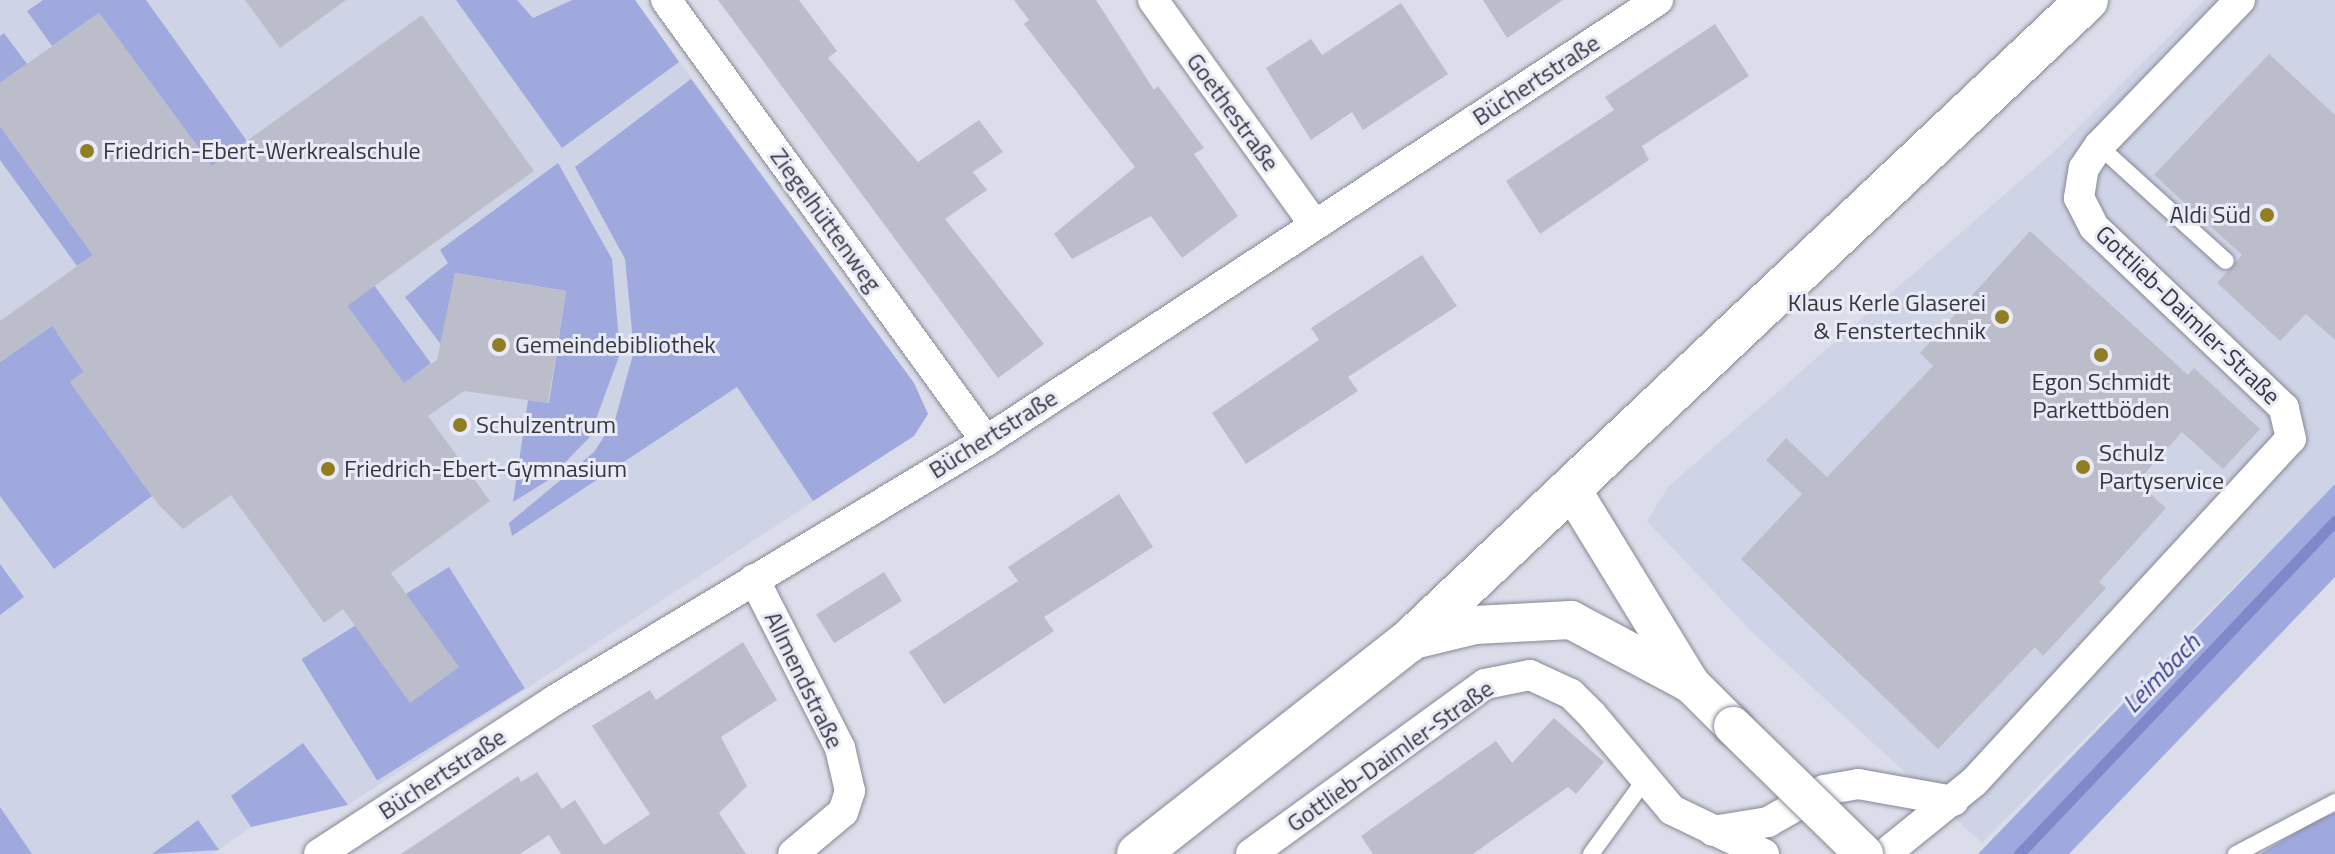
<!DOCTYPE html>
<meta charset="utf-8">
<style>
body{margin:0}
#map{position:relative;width:2335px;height:854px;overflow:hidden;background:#dbdeea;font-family:"Titillium Web",sans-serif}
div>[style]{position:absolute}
.built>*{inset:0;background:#cfd3e6}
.green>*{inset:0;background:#9fa9de;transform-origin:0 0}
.stream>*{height:11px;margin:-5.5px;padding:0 5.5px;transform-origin:5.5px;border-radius:5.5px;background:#7f89c9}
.building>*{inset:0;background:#bbbeca;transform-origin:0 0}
.roads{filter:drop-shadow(0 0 2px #868893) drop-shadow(0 0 2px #868893)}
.service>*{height:16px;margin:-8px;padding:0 8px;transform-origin:8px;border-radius:8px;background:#fff}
.minor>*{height:30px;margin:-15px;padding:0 15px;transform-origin:15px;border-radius:15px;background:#fff}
.tertiary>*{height:38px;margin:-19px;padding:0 19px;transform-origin:19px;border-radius:19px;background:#fff}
.secondary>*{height:42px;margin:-21px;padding:0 21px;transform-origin:21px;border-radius:21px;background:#fff}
.bridges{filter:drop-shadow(0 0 2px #868893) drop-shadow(0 0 2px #868893)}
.tertiary-bridge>*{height:38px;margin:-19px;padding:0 19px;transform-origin:19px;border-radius:19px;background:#fff}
.dots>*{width:22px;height:22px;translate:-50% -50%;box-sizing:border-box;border:4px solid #e8ebf7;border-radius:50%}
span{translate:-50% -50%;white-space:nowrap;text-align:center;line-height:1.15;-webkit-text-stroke:6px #e8ebf7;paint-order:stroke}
.street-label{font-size:24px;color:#37383d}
.poi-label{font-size:24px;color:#37383d}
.left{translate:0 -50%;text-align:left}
.right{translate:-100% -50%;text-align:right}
.water-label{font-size:26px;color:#3f4592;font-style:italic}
</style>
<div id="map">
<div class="built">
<div style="clip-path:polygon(0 0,635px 0,914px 383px,928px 414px,914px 436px,348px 805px,251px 827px,213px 854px,0 854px)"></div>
<div style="clip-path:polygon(2205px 0,2335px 0,2335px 484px,1982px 843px,1752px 632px,1647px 521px,1668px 487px,2057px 149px)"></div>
</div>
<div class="green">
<div style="clip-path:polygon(43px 0,146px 0,247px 141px,212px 166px,99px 13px,52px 46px,27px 11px)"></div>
<div style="clip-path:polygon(456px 0,517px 0,533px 18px,572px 0,635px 0,679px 62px,562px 148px)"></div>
<div style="clip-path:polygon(4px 33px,27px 64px,0 83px,0 36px)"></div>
<div style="clip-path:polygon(691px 79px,914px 383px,928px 414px,914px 436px,813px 501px,737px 387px,512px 536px,509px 523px,594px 452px,615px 420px,634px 351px,625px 259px,575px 167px)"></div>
<div style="clip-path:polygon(0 126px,93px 255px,77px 266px,0 160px)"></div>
<div style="clip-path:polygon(558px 163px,612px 259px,620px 354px,589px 438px,547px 481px,513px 502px,528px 400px,549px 403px,566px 291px,455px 273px,442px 346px,405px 297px,448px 263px,440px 250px)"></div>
<div style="left:374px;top:285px;width:97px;height:34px;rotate:54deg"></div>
<div style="clip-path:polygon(80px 306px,85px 313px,57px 333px,84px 372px,70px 382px,152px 496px,54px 569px,0 496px,0 362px)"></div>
<div style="clip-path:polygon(2335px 484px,2335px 577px,2069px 854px,1978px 854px)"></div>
<div style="clip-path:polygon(0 564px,24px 597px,0 615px)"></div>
<div style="left:449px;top:567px;width:143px;height:174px;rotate:58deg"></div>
<div style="clip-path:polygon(303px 743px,348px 805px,251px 827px,231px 796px)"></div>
<div style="clip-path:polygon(0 807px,32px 854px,0 854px)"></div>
<div style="clip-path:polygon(2335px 813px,2335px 854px,2260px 854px,2317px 820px)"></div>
<div style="clip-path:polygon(198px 820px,219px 850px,152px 854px)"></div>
</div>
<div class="stream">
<div style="left:2019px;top:854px;width:459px;rotate:-46.5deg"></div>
</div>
<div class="building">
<div style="clip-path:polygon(245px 0,346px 0,280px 48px)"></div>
<div style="clip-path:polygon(718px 0,799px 0,837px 51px,828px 58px,918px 162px,979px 120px,1003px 152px,973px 172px,987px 190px,945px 219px,1044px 344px,998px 378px)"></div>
<div style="clip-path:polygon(1014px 0,1096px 0,1154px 90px,1158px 86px,1204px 148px,1194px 154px,1238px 216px,1182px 258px,1151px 216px,1072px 259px,1054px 234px,1135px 167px,1024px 24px,1029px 20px)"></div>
<div style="clip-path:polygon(1483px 0,1563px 0,1507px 38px)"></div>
<div style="clip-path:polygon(1401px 3px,1448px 74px,1363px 130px,1352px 112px,1311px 140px,1266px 68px,1311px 39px,1322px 55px)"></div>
<div style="clip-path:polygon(99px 13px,212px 166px,422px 15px,534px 171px,347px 306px,404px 383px,437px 360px,455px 273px,566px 291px,548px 403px,464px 391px,428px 416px,490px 501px,391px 573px,459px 667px,410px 703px,343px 609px,324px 623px,231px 495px,183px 529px,158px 504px,70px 382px,84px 372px,52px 325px,0 362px,0 321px,93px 255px,0 126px,0 83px)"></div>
<div style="clip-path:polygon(1715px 24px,1749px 76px,1642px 146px,1649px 160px,1540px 234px,1506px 181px,1614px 110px,1605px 97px)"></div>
<div style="clip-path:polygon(2269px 54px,2335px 115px,2335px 340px,2306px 314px,2280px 341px,2217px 283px,2242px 255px,2154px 175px)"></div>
<div style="clip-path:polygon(2030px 231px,2188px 375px,2194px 368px,2260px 429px,2223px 469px,2182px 432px,2137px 482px,2166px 508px,2099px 582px,2106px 588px,2043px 656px,2035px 647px,1938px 749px,1741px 559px,1802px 494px,1766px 460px,1786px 438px,1827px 477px,1933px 366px,1920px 353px)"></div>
<div style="clip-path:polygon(1422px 255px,1457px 306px,1348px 377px,1358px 391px,1246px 464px,1212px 413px,1319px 340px,1311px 328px)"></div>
<div style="clip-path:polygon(1119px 494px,1153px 547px,1044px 617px,1054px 631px,944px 704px,909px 652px,1018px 581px,1008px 567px)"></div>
<div style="left:884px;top:572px;width:34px;height:80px;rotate:58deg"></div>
<div style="clip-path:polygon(743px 642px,777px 700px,721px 737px,747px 786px,719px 813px,746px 854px,561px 854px,549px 835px,520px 854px,401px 854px,518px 776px,521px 782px,537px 772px,562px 809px,575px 800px,604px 845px,650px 814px,592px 726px,650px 690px,656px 700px)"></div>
<div style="clip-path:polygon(1554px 718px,1604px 762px,1576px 794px,1568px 787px,1473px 854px,1373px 854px,1361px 836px,1496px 741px,1512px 763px)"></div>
</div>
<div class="roads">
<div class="service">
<div style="left:2099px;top:146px;width:171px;rotate:42.2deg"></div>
<div style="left:1591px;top:854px;width:90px;rotate:-54deg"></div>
<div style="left:2236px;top:854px;width:112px;rotate:-27.7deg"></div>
</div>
<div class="minor">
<div style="left:666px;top:0;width:545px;rotate:54.03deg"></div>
<div style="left:1153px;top:0;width:276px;rotate:54.3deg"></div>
<div style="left:754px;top:579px;width:190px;rotate:63deg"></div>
<div style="left:840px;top:748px;width:44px;rotate:76.9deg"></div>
<div style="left:850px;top:791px;width:22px;rotate:108deg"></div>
<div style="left:843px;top:812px;width:65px;rotate:140deg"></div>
<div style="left:1713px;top:831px;width:56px;rotate:-9.3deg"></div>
<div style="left:1768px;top:822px;width:64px;rotate:-29.7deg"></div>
<div style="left:1824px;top:790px;width:35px;rotate:-10deg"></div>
<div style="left:1858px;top:784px;width:97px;rotate:10.1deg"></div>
<div style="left:319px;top:854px;width:282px;rotate:-33.1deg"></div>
<div style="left:555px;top:700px;width:503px;rotate:-31deg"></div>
<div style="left:986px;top:441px;width:804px;rotate:-33.27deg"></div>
<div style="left:1251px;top:854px;width:289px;rotate:-36deg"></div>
<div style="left:1485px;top:684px;width:46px;rotate:-11.3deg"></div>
<div style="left:1530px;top:675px;width:45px;rotate:24.9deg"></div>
<div style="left:1571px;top:694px;width:30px;rotate:45deg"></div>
<div style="left:1592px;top:715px;width:124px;rotate:49.9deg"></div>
<div style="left:1672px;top:810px;width:102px;rotate:25.6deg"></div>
<div style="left:1885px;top:854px;width:114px;rotate:-39deg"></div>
<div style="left:1974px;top:782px;width:467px;rotate:-47.3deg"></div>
<div style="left:2291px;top:439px;width:32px;rotate:-103deg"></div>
<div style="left:2284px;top:408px;width:262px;rotate:-136.4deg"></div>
<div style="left:2094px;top:227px;width:33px;rotate:-117deg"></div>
<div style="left:2079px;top:198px;width:30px;rotate:-81deg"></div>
<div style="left:2084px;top:168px;width:27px;rotate:-56deg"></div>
<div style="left:2099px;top:146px;width:203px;rotate:-46deg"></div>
</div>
<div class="tertiary">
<div style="left:1572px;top:490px;width:228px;rotate:58.5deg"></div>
<div style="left:1691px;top:684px;width:59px;rotate:45deg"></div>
<div style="left:1409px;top:641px;width:68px;rotate:-13.6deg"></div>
<div style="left:1475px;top:625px;width:96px;rotate:-3deg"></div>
<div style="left:1571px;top:620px;width:136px;rotate:28.1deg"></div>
</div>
<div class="secondary">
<div style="left:1138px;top:854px;width:345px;rotate:-38.2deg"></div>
<div style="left:1409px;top:641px;width:933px;rotate:-43.39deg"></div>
</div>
</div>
<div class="bridges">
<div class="tertiary-bridge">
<div style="left:1733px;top:726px;width:183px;rotate:44.3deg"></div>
</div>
</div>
<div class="dots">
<div style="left:87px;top:151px;background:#917e24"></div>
<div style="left:2267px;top:215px;background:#917e24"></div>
<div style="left:2002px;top:317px;background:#917e24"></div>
<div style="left:499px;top:345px;background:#917e24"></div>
<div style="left:2101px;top:355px;background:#917e24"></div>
<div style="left:460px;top:425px;background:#917e24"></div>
<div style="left:2083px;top:467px;background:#917e24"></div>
<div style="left:328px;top:469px;background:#917e24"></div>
</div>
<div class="street-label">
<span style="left:1536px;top:80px;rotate:-33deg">Büchertstraße</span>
<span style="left:1233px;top:112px;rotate:54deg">Goethestraße</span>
<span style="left:826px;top:220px;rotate:54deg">Ziegelhüttenweg</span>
<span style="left:2188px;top:315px;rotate:44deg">Gottlieb-Daimler-Straße</span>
<span style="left:993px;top:434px;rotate:-32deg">Büchertstraße</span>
<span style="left:804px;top:680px;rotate:64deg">Allmendstraße</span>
<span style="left:1390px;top:756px;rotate:-35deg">Gottlieb-Daimler-Straße</span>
<span style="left:442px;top:774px;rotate:-33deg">Büchertstraße</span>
</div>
<div class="poi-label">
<span class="left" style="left:103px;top:151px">Friedrich-Ebert-Werkrealschule</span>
<span class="right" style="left:2251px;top:215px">Aldi Süd</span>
<span class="right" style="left:1986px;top:317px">Klaus Kerle Glaserei<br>&amp; Fenstertechnik</span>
<span class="left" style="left:515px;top:345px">Gemeindebibliothek</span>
<span style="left:2101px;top:396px">Egon Schmidt<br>Parkettböden</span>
<span class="left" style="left:476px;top:425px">Schulzentrum</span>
<span class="left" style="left:2099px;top:467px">Schulz<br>Partyservice</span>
<span class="left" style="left:344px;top:469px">Friedrich-Ebert-Gymnasium</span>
</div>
<div class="water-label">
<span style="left:2161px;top:673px;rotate:-46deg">Leimbach</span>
</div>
</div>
